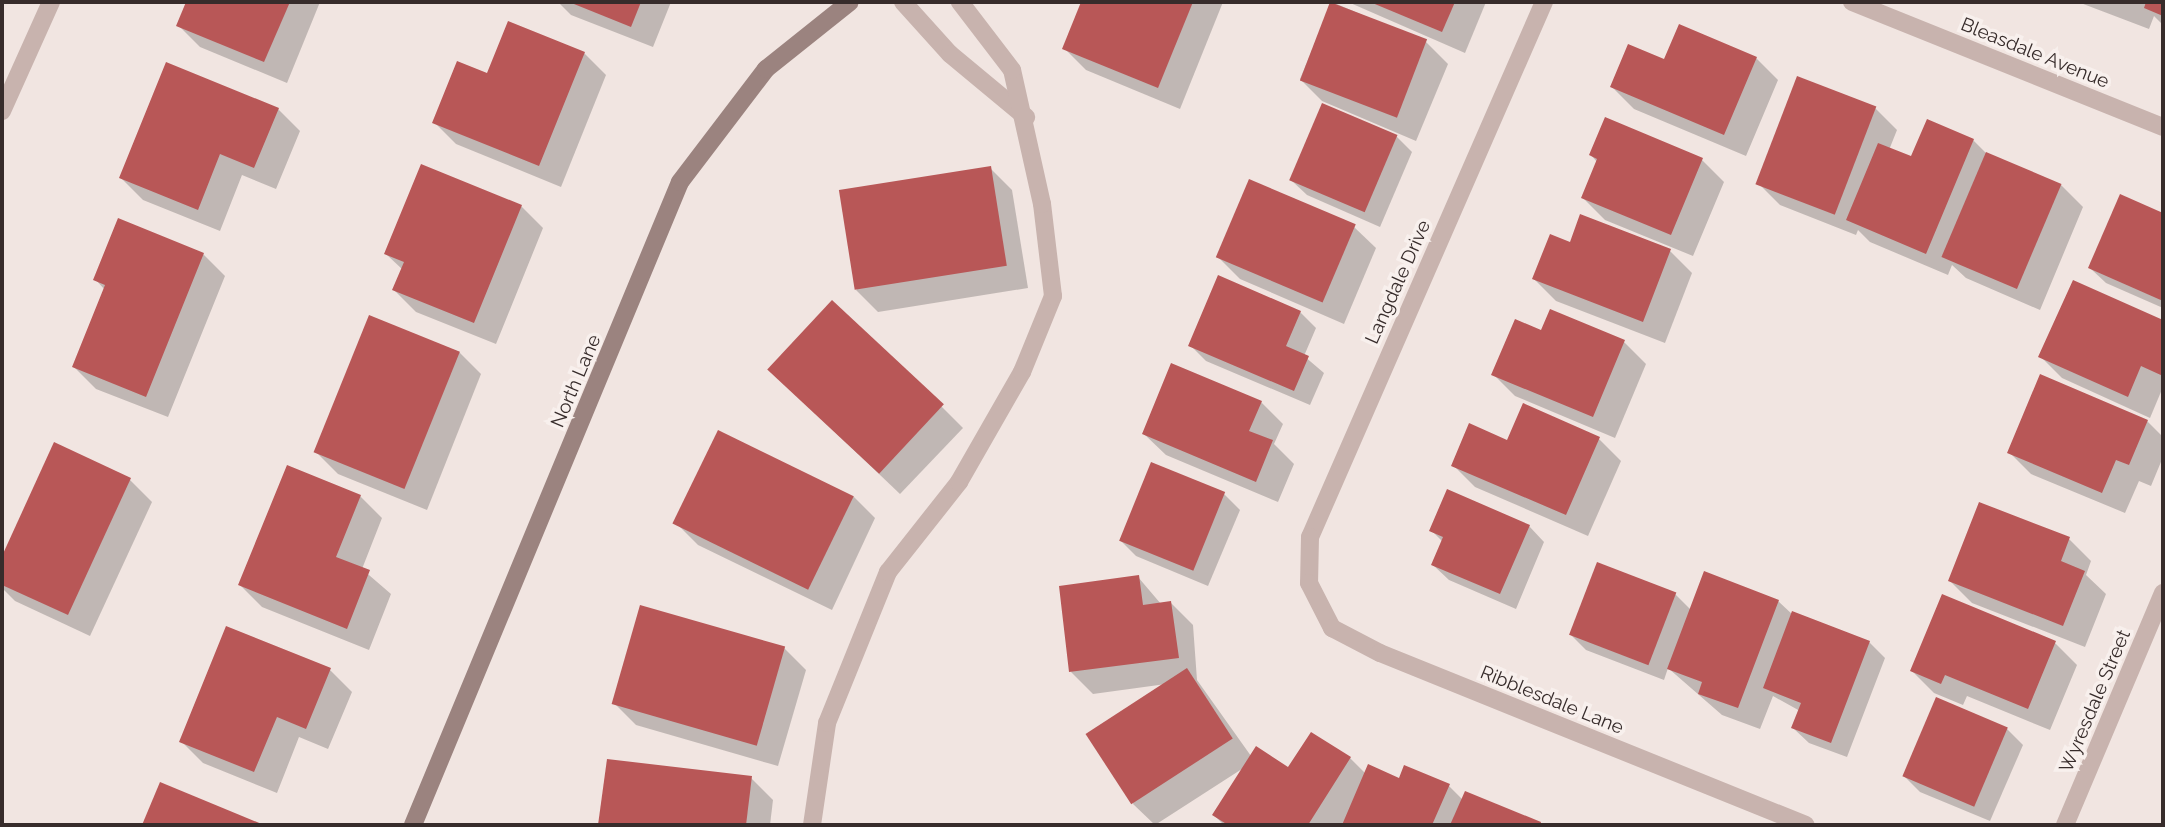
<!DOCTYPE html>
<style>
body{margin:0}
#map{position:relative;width:2165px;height:827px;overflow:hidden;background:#f1e5e1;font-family:Raleway,sans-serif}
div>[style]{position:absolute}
.shadow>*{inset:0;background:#0003}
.building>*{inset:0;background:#b85757;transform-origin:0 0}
.street>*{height:18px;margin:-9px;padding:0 9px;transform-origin:9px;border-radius:9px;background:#c8b3ae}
.secondary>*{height:18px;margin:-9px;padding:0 9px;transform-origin:9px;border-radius:9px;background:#9b837f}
span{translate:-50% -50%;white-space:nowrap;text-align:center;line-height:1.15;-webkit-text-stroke:7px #f8f0ed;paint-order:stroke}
.street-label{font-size:19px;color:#372c2b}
.frame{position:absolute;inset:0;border:4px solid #372c2b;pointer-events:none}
</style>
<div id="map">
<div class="shadow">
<div style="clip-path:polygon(188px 2px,320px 2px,287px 83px,200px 47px,178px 25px)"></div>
<div style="clip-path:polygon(558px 2px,671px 2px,653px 47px,571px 15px)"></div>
<div style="clip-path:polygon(1083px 2px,1223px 2px,1180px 109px,1086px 70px,1064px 48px)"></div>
<div style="clip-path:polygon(1332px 2px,1426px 42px,1448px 64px,1416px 141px,1322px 101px,1300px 79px)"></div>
<div style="clip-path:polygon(1348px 2px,1486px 2px,1465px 53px)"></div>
<div style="clip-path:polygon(2078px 2px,2163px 2px,2163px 25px,2154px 16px,2149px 29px)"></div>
<div style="clip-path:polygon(1680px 26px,1756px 58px,1778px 80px,1746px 156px,1634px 109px,1612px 87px,1665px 61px)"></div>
<div style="clip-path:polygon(584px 53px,606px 75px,561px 187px,456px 144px,434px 122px,488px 75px)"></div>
<div style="clip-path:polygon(1875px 108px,1897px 130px,1889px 150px,1912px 159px,1973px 140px,1988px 155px,2061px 185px,2083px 207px,2040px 310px,1966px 278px,1952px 265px,1948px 275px,1870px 242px,1858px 230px,1856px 235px,1780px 205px,1758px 183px)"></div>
<div style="clip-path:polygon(278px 109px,300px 131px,276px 189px,242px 175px,220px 231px,143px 200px,121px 178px)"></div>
<div style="clip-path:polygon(1396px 136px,1412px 152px,1380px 227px,1307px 195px,1291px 180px)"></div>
<div style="clip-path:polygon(1591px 155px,1702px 160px,1724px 182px,1693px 256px,1605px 220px,1583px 198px,1597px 162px)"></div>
<div style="clip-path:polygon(990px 168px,1012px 190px,1028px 288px,878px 312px,856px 290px)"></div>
<div style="clip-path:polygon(2121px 197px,2163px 215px,2163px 308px,2106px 283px,2090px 268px)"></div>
<div style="clip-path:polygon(521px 206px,543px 228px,496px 344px,416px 312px,394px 290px,403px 270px,386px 254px)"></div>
<div style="clip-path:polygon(1354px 227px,1376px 248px,1344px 324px,1240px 279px,1218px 257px)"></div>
<div style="clip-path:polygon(1571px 244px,1670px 251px,1692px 273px,1665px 343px,1556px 301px,1534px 279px)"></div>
<div style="clip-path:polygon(203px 254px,225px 276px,168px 417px,96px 389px,74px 367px,105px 290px,95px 279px)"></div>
<div style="clip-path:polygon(2074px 282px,2163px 322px,2163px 387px,2150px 418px,2062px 378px,2040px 356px)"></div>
<div style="clip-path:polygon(1300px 312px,1316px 328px,1304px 356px,1324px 373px,1310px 405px,1206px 361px,1190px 345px)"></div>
<div style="clip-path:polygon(370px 317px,459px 352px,481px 374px,427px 510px,338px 474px,316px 452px)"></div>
<div style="clip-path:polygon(1542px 332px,1624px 342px,1646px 364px,1615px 438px,1515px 396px,1493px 374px)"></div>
<div style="clip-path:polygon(792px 391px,941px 406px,963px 428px,900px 494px)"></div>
<div style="clip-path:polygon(1261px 402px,1283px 424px,1274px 444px,1294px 464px,1278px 502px,1166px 455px,1144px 434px)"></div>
<div style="clip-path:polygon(2147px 421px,2163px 437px,2163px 457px,2151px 486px,2139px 481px,2125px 513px,2031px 474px,2009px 452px)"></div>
<div style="clip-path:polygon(1599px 439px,1621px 461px,1588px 536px,1475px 487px,1453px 465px,1508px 442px)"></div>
<div style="clip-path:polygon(54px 444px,130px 480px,152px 502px,90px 636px,15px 601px,2px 588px,2px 560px)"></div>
<div style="clip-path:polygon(1152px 464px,1224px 494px,1240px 510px,1208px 586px,1136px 556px,1120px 540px)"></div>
<div style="clip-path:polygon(360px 496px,382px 518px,362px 569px,391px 594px,369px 650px,262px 607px,240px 585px)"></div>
<div style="clip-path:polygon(853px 496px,875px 518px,832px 610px,698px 545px,676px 523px)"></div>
<div style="clip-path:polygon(1980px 504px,2069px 539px,2091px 561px,2086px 575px,2106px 594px,2085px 647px,1972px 603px,1950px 581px)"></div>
<div style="clip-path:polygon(1529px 526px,1544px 542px,1516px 609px,1449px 580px,1433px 565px,1443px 542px,1431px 530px)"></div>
<div style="clip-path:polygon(1138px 577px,1161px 604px,1171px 603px,1193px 625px,1197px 680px,1251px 756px,1289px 770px,1350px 758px,1366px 774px,1449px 786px,1463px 800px,1541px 825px,1224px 825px,1214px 815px,1245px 767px,1155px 825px,1133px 804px,1166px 684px,1093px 694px,1071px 672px)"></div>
<div style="clip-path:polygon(1675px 594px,1691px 610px,1778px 601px,1793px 615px,1869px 642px,1885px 658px,1847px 757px,1809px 743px,1793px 728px,1800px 711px,1773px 696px,1760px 729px,1722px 715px,1668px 668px,1664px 680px,1586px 650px,1570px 634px)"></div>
<div style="clip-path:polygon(1943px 596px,2055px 643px,2077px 665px,2050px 730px,1967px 696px,1963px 705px,1934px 693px,1912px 671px)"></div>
<div style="clip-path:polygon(784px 648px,806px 670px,778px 766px,636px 725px,614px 703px)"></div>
<div style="clip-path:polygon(330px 670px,352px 692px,328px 749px,299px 737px,277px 793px,203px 763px,181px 741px)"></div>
<div style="clip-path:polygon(2007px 729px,2023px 745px,1990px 821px,1920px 792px,1904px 776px)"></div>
<div style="clip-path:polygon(608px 761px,751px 778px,773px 800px,770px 825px,600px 825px)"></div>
<div style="clip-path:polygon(161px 784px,259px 825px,144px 825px)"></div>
</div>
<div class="building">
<div style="clip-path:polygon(186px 2px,290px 2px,264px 62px,176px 26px)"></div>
<div style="clip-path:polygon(569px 2px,641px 2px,631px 27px)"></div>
<div style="clip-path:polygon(1081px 2px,1193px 2px,1158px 88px,1062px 49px)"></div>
<div style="left:1330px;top:2px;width:104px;height:84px;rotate:21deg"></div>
<div style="clip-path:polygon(1370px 2px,1455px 2px,1442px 32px)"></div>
<div style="clip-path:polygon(2146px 2px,2163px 2px,2163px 16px,2144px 8px)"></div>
<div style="clip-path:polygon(508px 21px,585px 52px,539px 166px,432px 123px,457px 61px,487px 73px)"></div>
<div style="clip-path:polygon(1679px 24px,1757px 57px,1724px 135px,1610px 87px,1628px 44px,1664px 59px)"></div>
<div style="clip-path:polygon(166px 62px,279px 108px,254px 168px,220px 154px,198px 210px,119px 178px)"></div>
<div style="left:1797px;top:76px;width:85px;height:116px;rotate:21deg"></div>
<div style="left:1322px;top:103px;width:82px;height:84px;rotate:23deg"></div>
<div style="clip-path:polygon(1605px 117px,1703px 158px,1671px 235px,1581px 198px,1597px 159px,1589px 155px)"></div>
<div style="clip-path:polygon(1927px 119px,1974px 139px,1926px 254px,1846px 220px,1878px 143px,1911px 156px)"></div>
<div style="left:1986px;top:152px;width:82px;height:114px;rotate:23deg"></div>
<div style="clip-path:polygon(421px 164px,522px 205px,474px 323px,392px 290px,404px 262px,384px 254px)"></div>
<div style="left:991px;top:166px;width:101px;height:154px;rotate:81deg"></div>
<div style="left:1249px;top:179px;width:116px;height:85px;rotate:23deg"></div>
<div style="clip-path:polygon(2120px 194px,2163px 213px,2163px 301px,2088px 268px)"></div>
<div style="clip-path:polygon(1580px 214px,1671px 249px,1643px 322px,1532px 279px,1550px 234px,1570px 242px)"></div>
<div style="clip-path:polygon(118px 218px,204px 253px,146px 397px,72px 367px,105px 285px,93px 280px)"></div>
<div style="clip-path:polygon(1218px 275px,1301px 311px,1286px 346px,1309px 356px,1294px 391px,1188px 346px)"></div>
<div style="clip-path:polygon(2073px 280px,2163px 320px,2163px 376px,2141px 366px,2128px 397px,2038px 357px)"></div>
<div style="left:832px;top:300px;width:153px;height:95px;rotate:43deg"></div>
<div style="clip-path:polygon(1550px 309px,1625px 340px,1593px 417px,1491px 375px,1515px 319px,1541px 330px)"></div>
<div style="left:369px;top:315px;width:98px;height:148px;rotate:22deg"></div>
<div style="clip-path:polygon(1171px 363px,1262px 401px,1249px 431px,1273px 440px,1256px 482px,1142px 434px)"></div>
<div style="clip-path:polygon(2040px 374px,2148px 420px,2129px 465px,2116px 460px,2102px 493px,2007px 453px)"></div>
<div style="clip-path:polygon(1523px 403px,1600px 437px,1566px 515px,1451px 466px,1469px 423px,1507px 440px)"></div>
<div style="left:718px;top:430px;width:151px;height:104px;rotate:26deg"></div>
<div style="clip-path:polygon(54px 442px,131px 478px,68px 615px,2px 585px,2px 556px)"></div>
<div style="left:1151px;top:462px;width:80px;height:85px;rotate:22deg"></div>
<div style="clip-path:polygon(287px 465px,361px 495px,336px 557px,370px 570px,347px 629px,238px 585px)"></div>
<div style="clip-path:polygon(1447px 489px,1530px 525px,1500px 594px,1431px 565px,1443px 537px,1429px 531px)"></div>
<div style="clip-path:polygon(1979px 502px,2070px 537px,2061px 561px,2085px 571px,2063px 626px,1948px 581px)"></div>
<div style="left:1597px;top:562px;width:85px;height:78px;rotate:21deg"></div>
<div style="clip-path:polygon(1704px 571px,1779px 600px,1738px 708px,1698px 694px,1702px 682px,1667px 669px)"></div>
<div style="clip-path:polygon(1139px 575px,1143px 605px,1171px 601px,1179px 658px,1069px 672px,1059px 586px)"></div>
<div style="clip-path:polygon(1942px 594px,2056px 641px,2028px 709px,1945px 675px,1941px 684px,1910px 671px)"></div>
<div style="left:640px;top:605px;width:151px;height:103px;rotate:16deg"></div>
<div style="clip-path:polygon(1792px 611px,1870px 641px,1831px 743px,1791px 728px,1801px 703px,1763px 688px)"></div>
<div style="clip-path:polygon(226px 626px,331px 668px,306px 729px,277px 717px,254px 772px,179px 742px)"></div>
<div style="left:1187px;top:668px;width:84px;height:121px;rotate:57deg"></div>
<div style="left:1936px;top:697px;width:78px;height:86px;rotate:23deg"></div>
<div style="clip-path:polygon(1311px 732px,1351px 757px,1308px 825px,1228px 825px,1212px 815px,1256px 746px,1288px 767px)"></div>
<div style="clip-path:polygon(607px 759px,752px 776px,746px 825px,598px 825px)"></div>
<div style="clip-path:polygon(1368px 764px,1399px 778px,1404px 765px,1450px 784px,1432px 825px,1342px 825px)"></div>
<div style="clip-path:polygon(160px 782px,264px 825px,142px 825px)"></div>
<div style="clip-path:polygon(1465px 791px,1541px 822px,1540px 825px,1450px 825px)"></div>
</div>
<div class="street">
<div style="left:903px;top:2px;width:70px;rotate:47.9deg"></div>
<div style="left:950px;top:54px;width:99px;rotate:39.7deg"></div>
<div style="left:1544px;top:2px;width:584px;rotate:113.62deg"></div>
<div style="left:1310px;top:537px;width:46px;rotate:91.2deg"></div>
<div style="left:1309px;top:583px;width:51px;rotate:62.9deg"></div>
<div style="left:1332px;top:628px;width:54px;rotate:27.5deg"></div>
<div style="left:1380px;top:653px;width:459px;rotate:22deg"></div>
<div style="left:1852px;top:2px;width:335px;rotate:21.9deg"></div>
<div style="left:2px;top:111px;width:120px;rotate:-65.8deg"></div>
<div style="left:812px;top:825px;width:103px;rotate:-81.6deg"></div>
<div style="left:827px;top:723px;width:163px;rotate:-68deg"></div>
<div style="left:888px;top:572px;width:115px;rotate:-51.7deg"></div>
<div style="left:959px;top:482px;width:127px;rotate:-60.2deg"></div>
<div style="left:1022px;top:372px;width:82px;rotate:-67.8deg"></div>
<div style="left:1053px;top:296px;width:93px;rotate:-96.8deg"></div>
<div style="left:1042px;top:204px;width:137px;rotate:-102.6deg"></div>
<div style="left:1012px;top:70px;width:86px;rotate:-127.4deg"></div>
<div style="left:2065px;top:825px;width:252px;rotate:-67.1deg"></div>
</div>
<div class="secondary">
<div style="left:413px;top:825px;width:696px;rotate:-67.45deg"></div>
<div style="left:680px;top:182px;width:142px;rotate:-52.7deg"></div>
<div style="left:766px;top:69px;width:107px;rotate:-38.6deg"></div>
</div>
<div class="street-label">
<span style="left:2035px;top:53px;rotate:22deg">Bleasdale Avenue</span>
<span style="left:1398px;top:282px;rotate:-66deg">Langdale Drive</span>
<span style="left:576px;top:381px;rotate:-67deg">North Lane</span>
<span style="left:1552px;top:700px;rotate:22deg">Ribblesdale Lane</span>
<span style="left:2095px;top:701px;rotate:-67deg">Wyresdale Street</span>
</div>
<div class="frame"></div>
</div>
